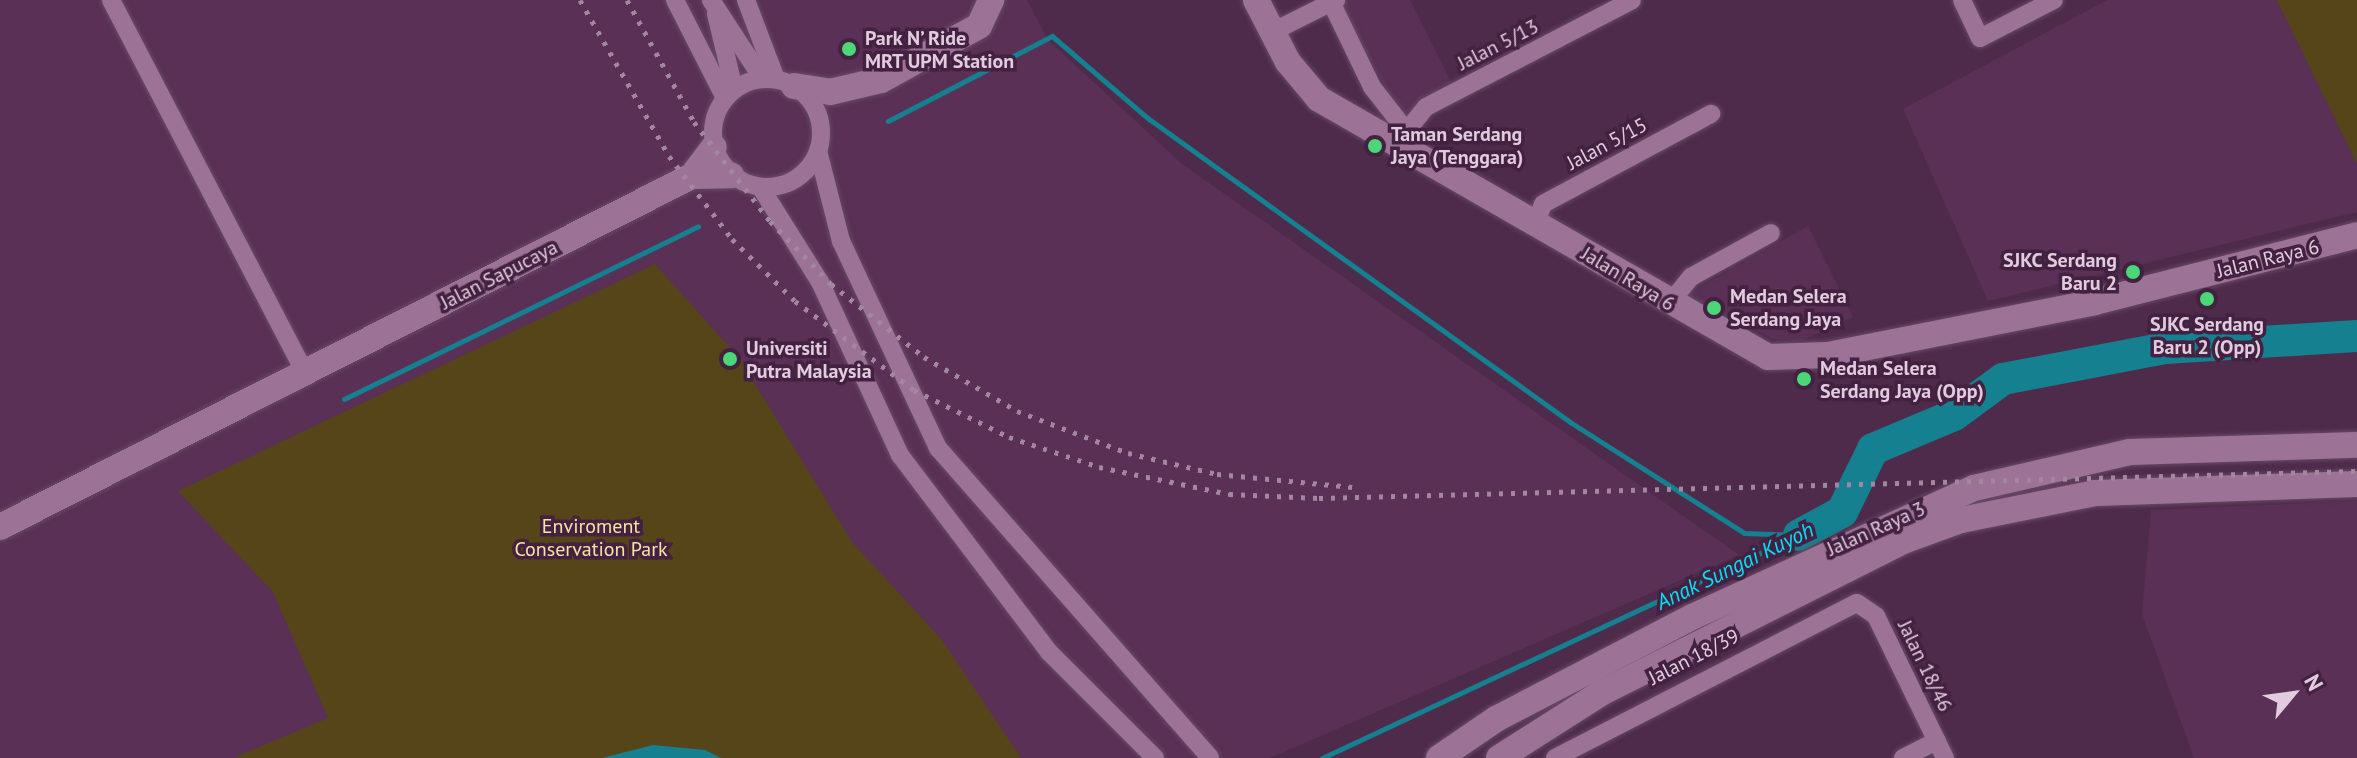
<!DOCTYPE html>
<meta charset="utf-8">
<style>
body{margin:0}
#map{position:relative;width:2357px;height:758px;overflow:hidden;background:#4e2b4b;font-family:"PT Sans",sans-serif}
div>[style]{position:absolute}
.built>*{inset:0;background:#5a3056}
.green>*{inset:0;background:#554519}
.water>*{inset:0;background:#148090}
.stream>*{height:5px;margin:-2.5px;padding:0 2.5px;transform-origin:2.5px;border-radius:2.5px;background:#148090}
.river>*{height:32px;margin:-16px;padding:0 16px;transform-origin:16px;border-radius:16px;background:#148090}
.roads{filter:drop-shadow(0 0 2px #674a65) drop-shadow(0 0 2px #674a65)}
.street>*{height:18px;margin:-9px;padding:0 9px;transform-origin:9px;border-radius:9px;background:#9c7397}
.street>.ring{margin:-9px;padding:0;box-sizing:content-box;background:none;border:18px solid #9c7397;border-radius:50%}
.secondary>*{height:26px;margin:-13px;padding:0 13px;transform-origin:13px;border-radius:13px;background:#9c7397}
.rail>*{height:5px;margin-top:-2.5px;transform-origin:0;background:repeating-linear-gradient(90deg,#a2879f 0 4px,transparent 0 12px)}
.dots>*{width:22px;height:22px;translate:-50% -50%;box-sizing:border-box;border:4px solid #432140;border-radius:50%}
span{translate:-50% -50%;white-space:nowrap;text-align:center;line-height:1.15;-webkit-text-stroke:7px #432140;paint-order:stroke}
.poi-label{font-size:20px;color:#e1cbde;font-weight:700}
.left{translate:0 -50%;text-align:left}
.right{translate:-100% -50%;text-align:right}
.street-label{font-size:20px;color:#e1cbde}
.park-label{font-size:20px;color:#fae2a1}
.water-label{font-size:22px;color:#02e1fc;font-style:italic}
.north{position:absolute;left:2253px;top:654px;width:80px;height:80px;-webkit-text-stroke:6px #432140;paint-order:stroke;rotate:61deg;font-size:22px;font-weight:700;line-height:32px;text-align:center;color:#e1cbde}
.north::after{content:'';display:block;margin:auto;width:28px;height:36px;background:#e1cbde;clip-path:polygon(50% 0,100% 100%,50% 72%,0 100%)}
</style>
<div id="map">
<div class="built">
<div style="clip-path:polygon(0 0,1027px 0,1048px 40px,1182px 164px,1739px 555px,1270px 758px,0 758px)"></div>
<div style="clip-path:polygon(1349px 0,1410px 0,1453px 86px,1401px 115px,1339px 5px)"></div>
<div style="clip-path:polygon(2107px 0,2357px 0,2357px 212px,1988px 301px,1903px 109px)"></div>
<div style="clip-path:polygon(1808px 226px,1853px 317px,1798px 342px,1773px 339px,1687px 295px)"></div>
<div style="clip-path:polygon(2357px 501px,2357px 758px,2194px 758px,2142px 614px,2151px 510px)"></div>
</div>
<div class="green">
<div style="clip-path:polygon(2277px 0,2357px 0,2357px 164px)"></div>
<div style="clip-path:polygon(655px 264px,739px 358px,852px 542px,942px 640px,1021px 758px,233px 758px,328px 718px,273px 592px,178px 491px)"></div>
</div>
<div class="water">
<div style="clip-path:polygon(653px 745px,705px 750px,721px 758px,602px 758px)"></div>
</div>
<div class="stream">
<div style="left:888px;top:121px;width:185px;rotate:-27.4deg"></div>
<div style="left:1052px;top:36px;width:128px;rotate:40.6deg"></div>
<div style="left:1149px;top:119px;width:519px;rotate:35.74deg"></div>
<div style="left:1570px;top:422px;width:206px;rotate:32.5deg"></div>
<div style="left:1744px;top:533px;width:55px;rotate:2.1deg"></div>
<div style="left:344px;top:399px;width:394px;rotate:-26deg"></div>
<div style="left:1322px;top:758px;width:517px;rotate:-25.08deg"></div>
</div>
<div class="river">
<div style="left:1799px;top:535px;width:49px;rotate:-28.1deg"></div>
<div style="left:1842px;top:512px;width:70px;rotate:-63.8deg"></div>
<div style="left:1873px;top:449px;width:88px;rotate:-22.8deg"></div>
<div style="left:1954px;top:415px;width:61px;rotate:-36.3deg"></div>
<div style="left:2003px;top:379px;width:166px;rotate:-10.8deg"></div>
<div style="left:2166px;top:348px;width:191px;rotate:-3.6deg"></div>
</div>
<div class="roads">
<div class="street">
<div style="left:111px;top:0;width:422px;rotate:62.5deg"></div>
<div style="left:675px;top:0;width:110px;rotate:63deg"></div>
<div style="left:711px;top:0;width:93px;rotate:56.8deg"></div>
<div style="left:746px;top:0;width:85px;rotate:69.2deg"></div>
<div style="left:1962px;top:0;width:42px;rotate:64.7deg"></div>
<div style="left:1980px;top:38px;width:83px;rotate:-27.2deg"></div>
<div style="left:1331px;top:2px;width:94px;rotate:64.2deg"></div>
<div style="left:1372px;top:87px;width:52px;rotate:52deg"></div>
<div style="left:716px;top:14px;width:77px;rotate:76.5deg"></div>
<div style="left:1272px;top:32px;width:72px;rotate:-26.6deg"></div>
<div class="ring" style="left:713px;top:79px;width:90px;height:90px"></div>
<div style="left:1397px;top:143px;width:46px;rotate:-51.1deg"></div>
<div style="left:1426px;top:107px;width:232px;rotate:-27.4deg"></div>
<div style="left:818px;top:151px;width:93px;rotate:75.7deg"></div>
<div style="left:841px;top:241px;width:229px;rotate:64.9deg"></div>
<div style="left:938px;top:448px;width:412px;rotate:48.7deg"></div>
<div style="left:761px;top:188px;width:111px;rotate:57.9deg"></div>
<div style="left:820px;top:282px;width:191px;rotate:65.2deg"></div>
<div style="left:900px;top:455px;width:247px;rotate:52.9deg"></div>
<div style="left:1049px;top:652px;width:150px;rotate:45deg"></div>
<div style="left:1535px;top:225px;width:22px;rotate:-69deg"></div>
<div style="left:1543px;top:204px;width:191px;rotate:-28.2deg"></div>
<div style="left:1669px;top:304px;width:35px;rotate:-51deg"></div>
<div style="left:1691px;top:277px;width:91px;rotate:-28.8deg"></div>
<div style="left:1555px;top:758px;width:339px;rotate:-27.2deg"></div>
<div style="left:1857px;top:603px;width:23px;rotate:34deg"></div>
<div style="left:1876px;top:616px;width:158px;rotate:64.1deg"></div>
<div style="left:1903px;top:758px;width:38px;rotate:-27deg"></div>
</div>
<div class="secondary">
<div style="left:1256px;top:0;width:70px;rotate:62.7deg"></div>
<div style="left:1288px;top:62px;width:48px;rotate:50deg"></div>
<div style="left:1319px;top:99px;width:518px;rotate:29.88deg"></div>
<div style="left:1768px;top:357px;width:60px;rotate:-1.9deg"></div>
<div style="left:1828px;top:355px;width:272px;rotate:-11.2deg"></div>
<div style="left:2095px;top:302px;width:270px;rotate:-14.3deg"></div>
<div style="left:794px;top:86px;width:36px;rotate:9deg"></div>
<div style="left:830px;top:92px;width:52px;rotate:-13.2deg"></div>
<div style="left:881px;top:80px;width:112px;rotate:-28.9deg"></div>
<div style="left:979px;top:26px;width:29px;rotate:-65deg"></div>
<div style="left:692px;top:176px;width:36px;rotate:-53deg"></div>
<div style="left:0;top:527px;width:776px;rotate:-26.9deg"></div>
<div style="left:692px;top:176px;width:39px;rotate:-1deg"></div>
<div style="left:1439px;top:758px;width:69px;rotate:-34.4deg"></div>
<div style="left:1496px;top:719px;width:221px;rotate:-27.5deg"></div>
<div style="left:1692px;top:617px;width:310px;rotate:-24.6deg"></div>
<div style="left:1974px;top:488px;width:160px;rotate:-13deg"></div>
<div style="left:2130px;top:452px;width:227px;rotate:-1.8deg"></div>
<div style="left:1499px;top:758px;width:121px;rotate:-32.5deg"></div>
<div style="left:1601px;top:693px;width:338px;rotate:-26.7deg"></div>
<div style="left:1903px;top:541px;width:62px;rotate:-19.9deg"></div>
<div style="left:1961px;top:520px;width:137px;rotate:-11.4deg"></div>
<div style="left:2095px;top:493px;width:262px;rotate:-2deg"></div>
</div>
</div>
<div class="rail">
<div style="left:580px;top:0;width:180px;rotate:60.3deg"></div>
<div style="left:669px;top:156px;width:104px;rotate:52.8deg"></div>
<div style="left:732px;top:239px;width:88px;rotate:44.5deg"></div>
<div style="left:795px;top:301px;width:149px;rotate:36.8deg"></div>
<div style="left:914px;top:390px;width:106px;rotate:26.3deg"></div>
<div style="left:1009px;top:437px;width:95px;rotate:18.4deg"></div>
<div style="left:1099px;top:467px;width:133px;rotate:11.7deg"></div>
<div style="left:1229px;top:494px;width:90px;rotate:2.5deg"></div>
<div style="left:1319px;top:498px;width:1038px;rotate:-1.49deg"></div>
<div style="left:627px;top:0;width:139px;rotate:61.2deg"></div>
<div style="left:694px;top:122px;width:125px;rotate:52.5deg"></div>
<div style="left:770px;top:221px;width:88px;rotate:45.9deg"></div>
<div style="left:831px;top:284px;width:118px;rotate:38.1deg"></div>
<div style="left:924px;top:357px;width:108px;rotate:30.1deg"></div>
<div style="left:1017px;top:411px;width:119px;rotate:20.7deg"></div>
<div style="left:1128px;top:453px;width:91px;rotate:13.3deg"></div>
<div style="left:1217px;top:474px;width:136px;rotate:5.5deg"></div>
</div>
<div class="dots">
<div style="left:849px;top:49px;background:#4bd677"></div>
<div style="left:1375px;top:146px;background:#4bd677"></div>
<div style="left:2133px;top:272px;background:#4bd677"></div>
<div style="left:2207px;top:299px;background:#4bd677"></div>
<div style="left:1714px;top:308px;background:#4bd677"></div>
<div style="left:730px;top:359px;background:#4bd677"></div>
<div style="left:1804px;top:379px;background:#4bd677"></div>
</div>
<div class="poi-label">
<span class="left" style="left:865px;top:50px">Park N’ Ride<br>MRT UPM Station</span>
<span class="left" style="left:1391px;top:146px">Taman Serdang<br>Jaya (Tenggara)</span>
<span class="right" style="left:2117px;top:272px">SJKC Serdang<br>Baru 2</span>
<span class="left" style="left:1730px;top:308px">Medan Selera<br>Serdang Jaya</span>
<span style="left:2207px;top:336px">SJKC Serdang<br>Baru 2 (Opp)</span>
<span class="left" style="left:746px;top:360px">Universiti<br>Putra Malaysia</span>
<span class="left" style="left:1820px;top:380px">Medan Selera<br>Serdang Jaya (Opp)</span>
</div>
<div class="street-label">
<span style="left:1498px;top:45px;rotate:-27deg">Jalan 5/13</span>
<span style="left:1607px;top:144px;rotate:-28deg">Jalan 5/15</span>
<span style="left:2268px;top:259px;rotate:-14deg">Jalan Raya 6</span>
<span style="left:499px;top:275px;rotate:-27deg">Jalan Sapucaya</span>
<span style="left:1628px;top:279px;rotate:31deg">Jalan Raya 6</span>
<span style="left:1876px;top:529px;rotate:-24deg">Jalan Raya 3</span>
<span style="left:1694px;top:657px;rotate:-27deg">Jalan 18/39</span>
<span style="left:1925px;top:666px;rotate:64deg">Jalan 18/46</span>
</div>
<div class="park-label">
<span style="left:591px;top:538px">Enviroment<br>Conservation Park</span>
</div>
<div class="water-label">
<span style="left:1735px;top:566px;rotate:-26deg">Anak Sungai Kuyoh</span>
</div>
<div class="north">N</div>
</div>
